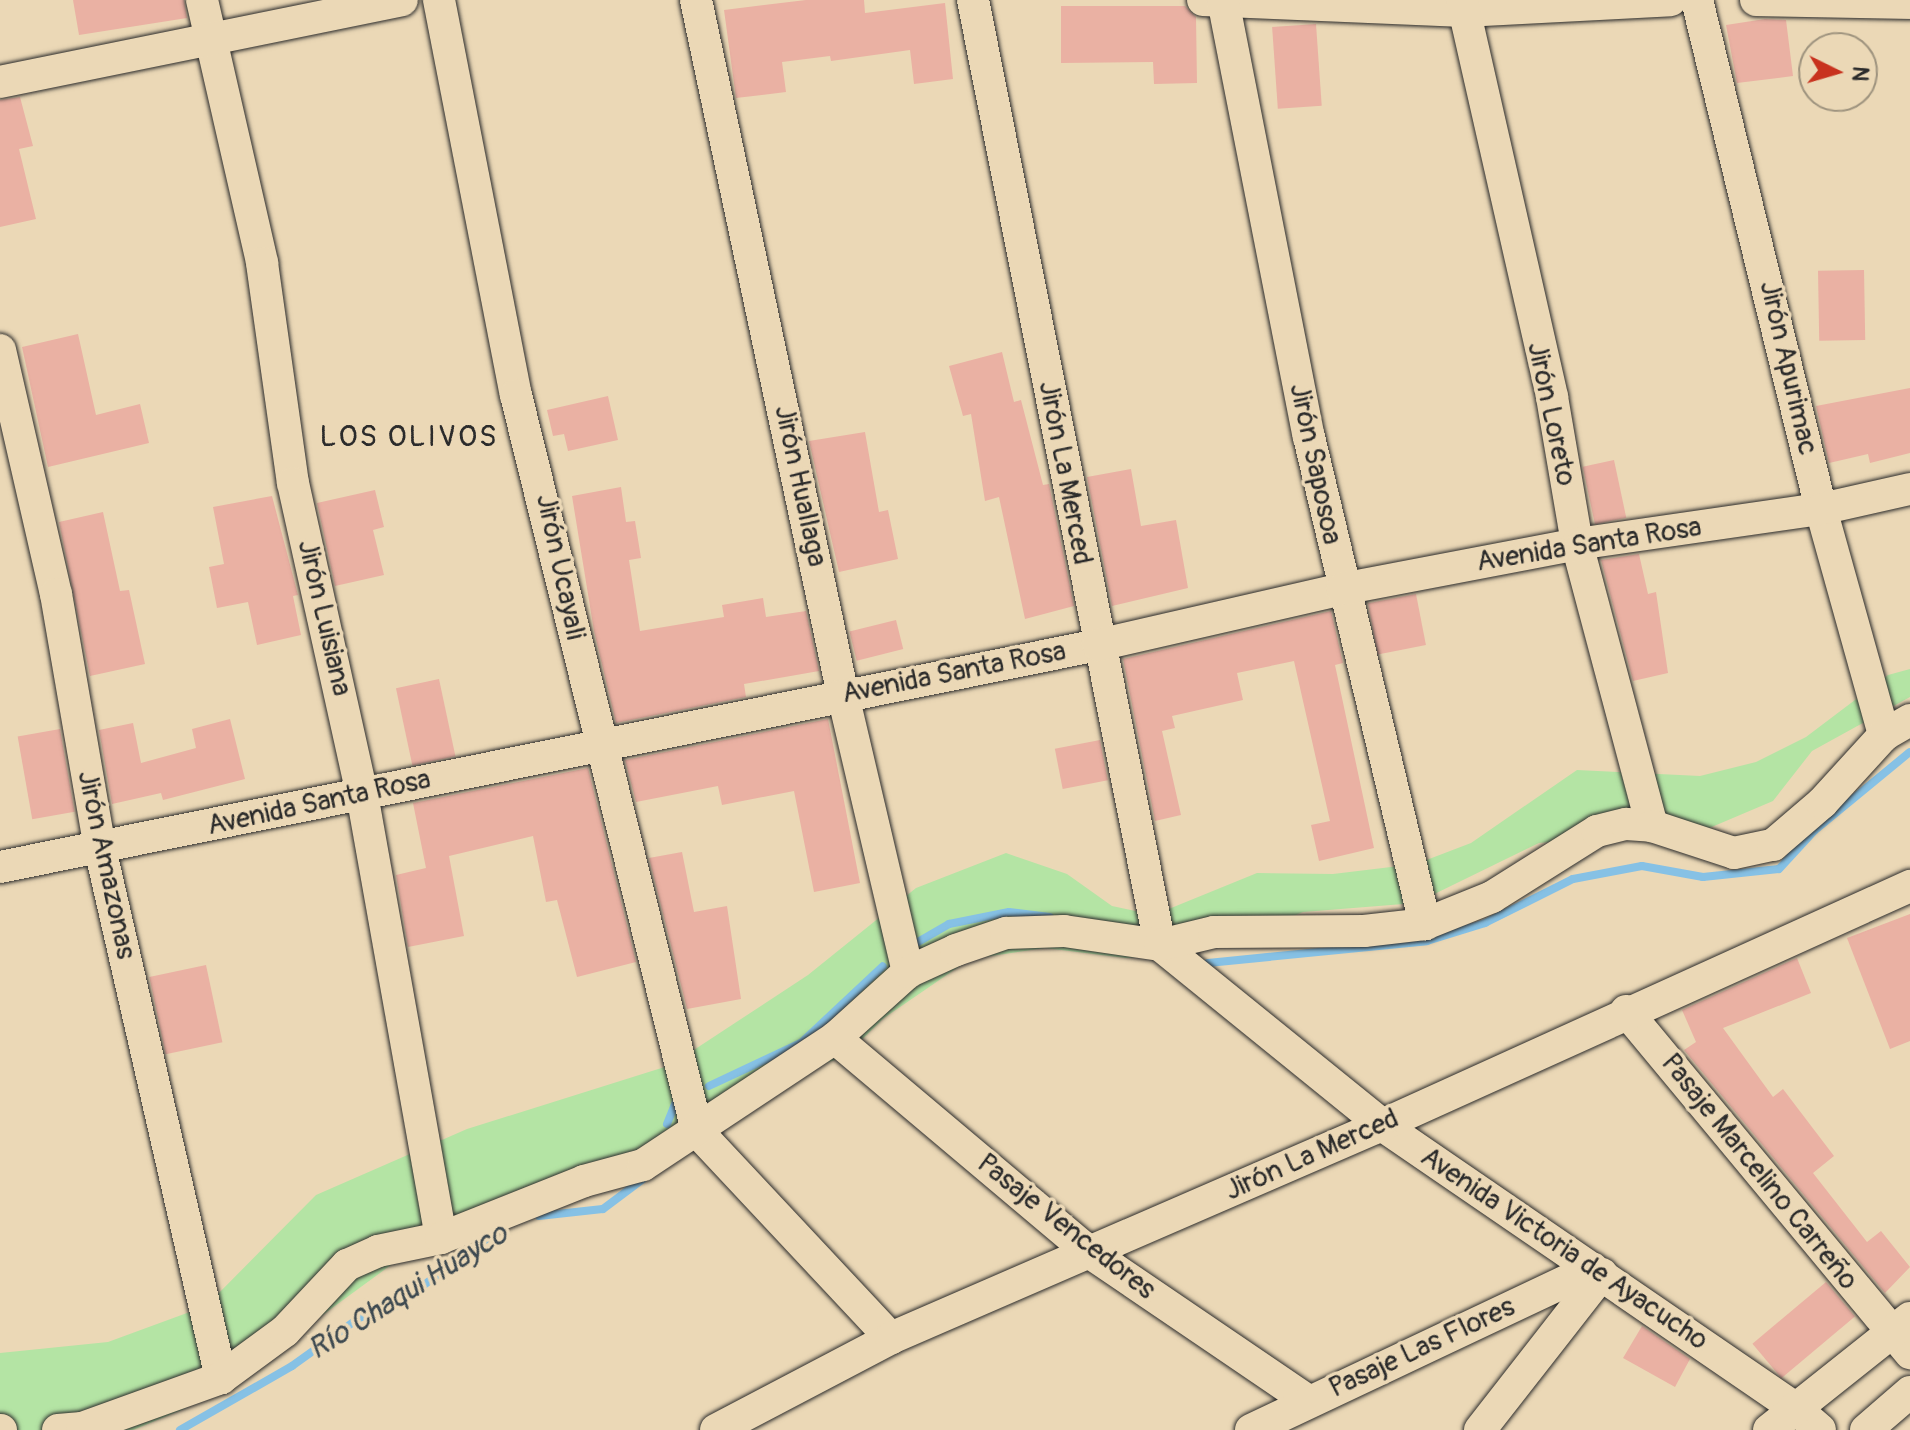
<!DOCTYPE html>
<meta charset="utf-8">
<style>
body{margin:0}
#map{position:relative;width:1910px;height:1430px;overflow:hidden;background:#ebd8b6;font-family:Pangolin,sans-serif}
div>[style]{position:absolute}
.green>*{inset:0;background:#b4e4a4}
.stream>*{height:8px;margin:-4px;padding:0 4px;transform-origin:4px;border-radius:4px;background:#86c1e5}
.building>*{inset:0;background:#eab1a3;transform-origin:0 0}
.roads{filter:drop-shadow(0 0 2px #2b2b2b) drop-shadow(0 0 2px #2b2b2b)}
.street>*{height:32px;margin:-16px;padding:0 16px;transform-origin:16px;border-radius:16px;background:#ebd8b6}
span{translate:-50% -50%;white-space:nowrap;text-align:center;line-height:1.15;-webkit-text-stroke:7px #ebd8b6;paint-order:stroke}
.street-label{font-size:28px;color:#2b2b2b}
.neighbourhood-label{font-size:30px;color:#2b2b2b;letter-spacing:2px}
.water-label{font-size:30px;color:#3d4950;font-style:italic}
.north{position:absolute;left:1798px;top:32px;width:80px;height:80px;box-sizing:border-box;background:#ebd8b6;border:2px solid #9e937e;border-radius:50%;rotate:95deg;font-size:22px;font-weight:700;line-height:32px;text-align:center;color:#2b2b2b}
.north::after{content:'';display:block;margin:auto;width:28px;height:36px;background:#c8321e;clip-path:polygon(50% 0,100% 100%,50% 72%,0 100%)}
</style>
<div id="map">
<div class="green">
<div style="clip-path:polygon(1910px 669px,1910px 697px,1812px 751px,1773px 801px,1707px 829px,1539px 843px,1416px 903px,1303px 912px,1221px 945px,1177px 954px,1126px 958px,1045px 948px,970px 959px,884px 1018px,844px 1057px,802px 1071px,647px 1150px,462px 1213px,246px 1371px,184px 1409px,133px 1430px,0 1430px,0 1353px,108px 1342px,206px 1306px,316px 1195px,467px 1129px,671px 1065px,808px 975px,916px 888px,1006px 853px,1067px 874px,1112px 906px,1154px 915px,1257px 873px,1333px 874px,1416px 864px,1471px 843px,1577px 770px,1700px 776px,1756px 762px,1806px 737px,1888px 675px)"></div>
</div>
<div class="stream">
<div style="left:911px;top:946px;width:44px;rotate:-30.1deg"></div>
<div style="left:949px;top:924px;width:61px;rotate:-11.3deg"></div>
<div style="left:1009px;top:912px;width:41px;rotate:7deg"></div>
<div style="left:1208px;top:963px;width:220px;rotate:-5.7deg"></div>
<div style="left:1427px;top:941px;width:61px;rotate:-17.2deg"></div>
<div style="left:1485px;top:923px;width:98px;rotate:-26.6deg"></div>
<div style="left:1573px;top:879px;width:70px;rotate:-10.7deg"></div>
<div style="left:1642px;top:866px;width:62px;rotate:10.2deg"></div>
<div style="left:1703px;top:877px;width:76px;rotate:-6deg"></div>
<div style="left:1779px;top:869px;width:52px;rotate:-47.4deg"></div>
<div style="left:1814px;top:831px;width:124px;rotate:-39.5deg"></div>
<div style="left:709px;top:1086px;width:102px;rotate:-25.1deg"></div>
<div style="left:801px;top:1043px;width:112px;rotate:-43.2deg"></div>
<div style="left:667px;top:1124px;width:22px;rotate:-68deg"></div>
<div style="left:539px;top:1216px;width:64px;rotate:-6.2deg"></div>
<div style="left:603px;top:1209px;width:50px;rotate:-36.9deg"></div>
<div style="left:180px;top:1430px;width:129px;rotate:-29.7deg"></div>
<div style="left:292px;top:1366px;width:82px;rotate:-35.6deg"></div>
<div style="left:359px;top:1318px;width:37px;rotate:-17deg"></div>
<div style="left:394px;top:1307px;width:123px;rotate:-36.4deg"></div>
</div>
<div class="building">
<div style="clip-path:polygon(73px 0,184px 0,187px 18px,79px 35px)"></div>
<div style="clip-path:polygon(806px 0,864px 0,865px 13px,945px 3px,953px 79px,914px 84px,910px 50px,831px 61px,830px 56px,782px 62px,786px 92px,736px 98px,724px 10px)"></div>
<div style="clip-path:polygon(1061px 6px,1185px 6px,1196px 17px,1197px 83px,1154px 84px,1153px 62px,1061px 63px)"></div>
<div style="clip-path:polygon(1765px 19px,1786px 20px,1793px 76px,1737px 83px,1726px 25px)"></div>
<div style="left:1316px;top:24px;width:82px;height:44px;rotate:86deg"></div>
<div style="clip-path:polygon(20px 97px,33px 146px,19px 149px,36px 219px,0 227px,0 100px)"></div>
<div style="left:1864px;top:270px;width:70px;height:46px;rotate:89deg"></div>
<div style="clip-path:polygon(78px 334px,96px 415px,140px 404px,149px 443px,48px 467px,22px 347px)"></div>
<div style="clip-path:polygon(1002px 352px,1014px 402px,1021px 400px,1043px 485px,1049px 484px,1074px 606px,1025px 619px,999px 497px,985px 501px,971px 414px,963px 416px,949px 366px)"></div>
<div style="clip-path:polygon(1910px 388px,1910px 453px,1870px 463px,1868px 454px,1829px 463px,1816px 406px)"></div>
<div style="clip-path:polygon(608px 396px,618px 440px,568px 451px,564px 434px,553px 436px,547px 410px)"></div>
<div style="clip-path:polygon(865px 432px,879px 512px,888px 510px,898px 559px,839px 572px,809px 441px)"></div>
<div style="left:1614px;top:460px;width:59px;height:32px;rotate:78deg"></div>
<div style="clip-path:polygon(1131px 469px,1141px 526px,1176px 520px,1188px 588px,1112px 606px,1087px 477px)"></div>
<div style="clip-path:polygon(621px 487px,626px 522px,635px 521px,641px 558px,629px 560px,640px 631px,724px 617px,722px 605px,763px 598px,766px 617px,806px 611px,819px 671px,744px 684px,746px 697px,616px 723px,594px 631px,572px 496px)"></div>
<div style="clip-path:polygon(375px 490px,384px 527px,373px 530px,384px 575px,335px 586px,317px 503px)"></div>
<div style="clip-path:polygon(272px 496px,298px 595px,293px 596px,301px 635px,257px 645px,248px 602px,217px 608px,209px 567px,224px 564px,213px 507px)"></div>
<div style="clip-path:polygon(103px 512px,120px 591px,129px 590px,145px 664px,90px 676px,59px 522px)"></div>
<div style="clip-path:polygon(1639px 554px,1648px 594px,1656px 592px,1668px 673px,1633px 681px,1601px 560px)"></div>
<div style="left:1416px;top:594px;width:52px;height:49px;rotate:79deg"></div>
<div style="clip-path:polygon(1331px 611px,1343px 663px,1335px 665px,1374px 848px,1319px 861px,1311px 825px,1330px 821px,1294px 661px,1237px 673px,1243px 700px,1172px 716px,1175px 728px,1162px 731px,1181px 815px,1155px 821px,1123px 659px)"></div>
<div style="left:896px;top:620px;width:30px;height:48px;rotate:76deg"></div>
<div style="left:439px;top:679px;width:79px;height:44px;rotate:78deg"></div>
<div style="clip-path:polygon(230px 719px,245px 779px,163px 800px,161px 793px,112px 804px,99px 730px,133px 723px,141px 763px,196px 748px,192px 729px)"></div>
<div style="clip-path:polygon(828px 719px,860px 883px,814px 892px,794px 791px,722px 805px,718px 786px,636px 802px,625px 760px)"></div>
<div style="left:60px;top:729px;width:84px;height:43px;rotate:80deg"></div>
<div style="left:1100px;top:740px;width:41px;height:46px;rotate:79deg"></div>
<div style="clip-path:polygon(588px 768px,636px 962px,577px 977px,557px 900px,546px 902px,533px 836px,449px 856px,464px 936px,408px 947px,396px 875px,426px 868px,413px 803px)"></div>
<div style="clip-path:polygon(682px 852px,694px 912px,727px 906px,741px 999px,687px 1009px,649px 858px)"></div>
<div style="clip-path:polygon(1910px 914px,1910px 1041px,1890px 1049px,1847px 938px)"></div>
<div style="clip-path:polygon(1797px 958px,1811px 993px,1723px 1028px,1773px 1097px,1783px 1089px,1834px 1156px,1813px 1173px,1867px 1242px,1881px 1231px,1910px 1267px,1885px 1293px,1684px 1050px,1696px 1042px,1682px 1010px)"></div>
<div style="left:206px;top:965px;width:79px;height:58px;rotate:78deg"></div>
<div style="left:1826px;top:1282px;width:45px;height:96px;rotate:50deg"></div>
<div style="clip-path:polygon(1642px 1326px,1690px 1359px,1675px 1387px,1623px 1358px)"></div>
</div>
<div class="roads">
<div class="street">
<div style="left:202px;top:0;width:270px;rotate:77.1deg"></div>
<div style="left:262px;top:263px;width:222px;rotate:82deg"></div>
<div style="left:293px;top:483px;width:319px;rotate:77.5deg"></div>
<div style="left:362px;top:794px;width:451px;rotate:79.9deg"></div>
<div style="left:439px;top:0;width:402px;rotate:79deg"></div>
<div style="left:516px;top:395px;width:758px;rotate:76.18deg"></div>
<div style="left:697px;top:1131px;width:284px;rotate:46.9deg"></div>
<div style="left:696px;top:0;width:710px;rotate:78.06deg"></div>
<div style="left:843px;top:695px;width:285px;rotate:76.8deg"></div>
<div style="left:973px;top:0;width:963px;rotate:78.81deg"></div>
<div style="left:1160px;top:945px;width:286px;rotate:39deg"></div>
<div style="left:1382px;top:1125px;width:501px;rotate:34.42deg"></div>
<div style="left:1795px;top:1408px;width:33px;rotate:41deg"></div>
<div style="left:1203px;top:0;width:261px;rotate:2.4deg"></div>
<div style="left:1464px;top:11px;width:207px;rotate:-3deg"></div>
<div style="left:1223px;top:0;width:445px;rotate:78.9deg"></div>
<div style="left:1309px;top:437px;width:501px;rotate:76.6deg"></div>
<div style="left:1462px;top:0;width:407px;rotate:77.2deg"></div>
<div style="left:1552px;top:397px;width:149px;rotate:80.3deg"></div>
<div style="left:1577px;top:544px;width:292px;rotate:75.1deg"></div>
<div style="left:1697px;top:0;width:524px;rotate:76.31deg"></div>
<div style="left:1821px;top:509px;width:235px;rotate:74.4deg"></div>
<div style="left:1756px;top:0;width:154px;rotate:1.1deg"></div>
<div style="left:0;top:82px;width:410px;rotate:-11.5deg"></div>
<div style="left:0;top:350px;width:250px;rotate:77.1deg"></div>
<div style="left:56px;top:594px;width:258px;rotate:80.2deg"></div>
<div style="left:100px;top:848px;width:544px;rotate:77.14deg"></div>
<div style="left:0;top:867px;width:1120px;rotate:-11.43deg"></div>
<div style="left:1098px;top:645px;width:250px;rotate:-12.9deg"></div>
<div style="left:1342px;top:589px;width:239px;rotate:-10.8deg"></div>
<div style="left:1577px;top:544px;width:246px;rotate:-8.2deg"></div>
<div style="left:1821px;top:509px;width:91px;rotate:-12.7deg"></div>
<div style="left:1626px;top:1011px;width:445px;rotate:50.3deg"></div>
<div style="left:835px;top:1038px;width:332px;rotate:40.1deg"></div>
<div style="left:1089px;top:1252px;width:265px;rotate:34.2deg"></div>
<div style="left:0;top:1430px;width:1px"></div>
<div style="left:58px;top:1430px;width:24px;rotate:-5deg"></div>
<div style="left:82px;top:1428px;width:148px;rotate:-19.8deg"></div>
<div style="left:221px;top:1378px;width:79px;rotate:-36.3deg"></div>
<div style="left:285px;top:1331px;width:91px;rotate:-46.8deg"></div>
<div style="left:347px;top:1265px;width:34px;rotate:-24deg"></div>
<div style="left:378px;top:1251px;width:64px;rotate:-11.7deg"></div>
<div style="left:441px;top:1238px;width:154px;rotate:-21.7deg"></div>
<div style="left:584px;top:1181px;width:61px;rotate:-15.2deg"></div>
<div style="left:643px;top:1165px;width:230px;rotate:-33.5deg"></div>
<div style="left:835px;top:1038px;width:98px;rotate:-42.1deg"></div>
<div style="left:908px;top:972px;width:53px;rotate:-24.6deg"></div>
<div style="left:956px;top:950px;width:53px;rotate:-18.8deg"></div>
<div style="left:1006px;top:933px;width:58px;rotate:-2deg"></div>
<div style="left:1064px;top:931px;width:97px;rotate:8.3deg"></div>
<div style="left:1160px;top:945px;width:56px;rotate:-13.5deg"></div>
<div style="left:1214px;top:932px;width:150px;rotate:-0.4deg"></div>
<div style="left:1364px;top:931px;width:61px;rotate:-6.5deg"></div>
<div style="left:1425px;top:924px;width:72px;rotate:-21.9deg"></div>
<div style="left:1492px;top:897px;width:124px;rotate:-32.2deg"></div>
<div style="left:1597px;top:831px;width:30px;rotate:-14deg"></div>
<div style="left:1626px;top:824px;width:26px;rotate:4deg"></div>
<div style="left:1652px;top:826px;width:86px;rotate:18.2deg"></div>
<div style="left:1734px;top:853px;width:40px;rotate:-12deg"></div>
<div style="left:1773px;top:845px;width:65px;rotate:-40.6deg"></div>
<div style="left:1822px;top:803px;width:92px;rotate:-47.6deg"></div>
<div style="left:1884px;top:735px;width:30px;rotate:-30deg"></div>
<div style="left:716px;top:1430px;width:198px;rotate:-27.7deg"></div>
<div style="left:891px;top:1338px;width:535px;rotate:-23.45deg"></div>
<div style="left:1382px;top:1125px;width:580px;rotate:-24.35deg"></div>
<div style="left:1251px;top:1430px;width:378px;rotate:-25.3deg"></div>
<div style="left:1480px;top:1430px;width:198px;rotate:-52deg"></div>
<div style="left:1769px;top:1430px;width:180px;rotate:-38.5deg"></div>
<div style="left:1866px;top:1430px;width:58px;rotate:-40.8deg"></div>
</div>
</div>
<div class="street-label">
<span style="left:1788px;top:368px;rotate:77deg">Jirón Apurimac</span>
<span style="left:1551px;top:414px;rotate:78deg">Jirón Loreto</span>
<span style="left:1315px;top:464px;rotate:78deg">Jirón Saposoa</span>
<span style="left:1065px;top:473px;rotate:79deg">Jirón La Merced</span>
<span style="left:800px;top:486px;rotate:78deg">Jirón Huallaga</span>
<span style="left:1589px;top:545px;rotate:-9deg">Avenida Santa Rosa</span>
<span style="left:560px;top:567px;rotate:78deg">Jirón Ucayali</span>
<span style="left:324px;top:618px;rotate:77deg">Jirón Luisiana</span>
<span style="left:954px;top:673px;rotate:-11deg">Avenida Santa Rosa</span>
<span style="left:319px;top:803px;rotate:-12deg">Avenida Santa Rosa</span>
<span style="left:106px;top:865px;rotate:78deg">Jirón Amazonas</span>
<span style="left:1312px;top:1155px;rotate:-24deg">Jirón La Merced</span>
<span style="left:1759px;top:1172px;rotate:51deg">Pasaje Marcelino Carreño</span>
<span style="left:1066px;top:1227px;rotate:38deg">Pasaje Vencedores</span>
<span style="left:1564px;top:1249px;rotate:34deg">Avenida Victoria de Ayacucho</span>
<span style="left:1422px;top:1348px;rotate:-25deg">Pasaje Las Flores</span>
</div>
<div class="neighbourhood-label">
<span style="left:409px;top:437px">LOS OLIVOS</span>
</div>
<div class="water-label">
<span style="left:408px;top:1292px;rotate:-32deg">Río Chaqui Huayco</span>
</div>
<div class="north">N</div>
</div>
